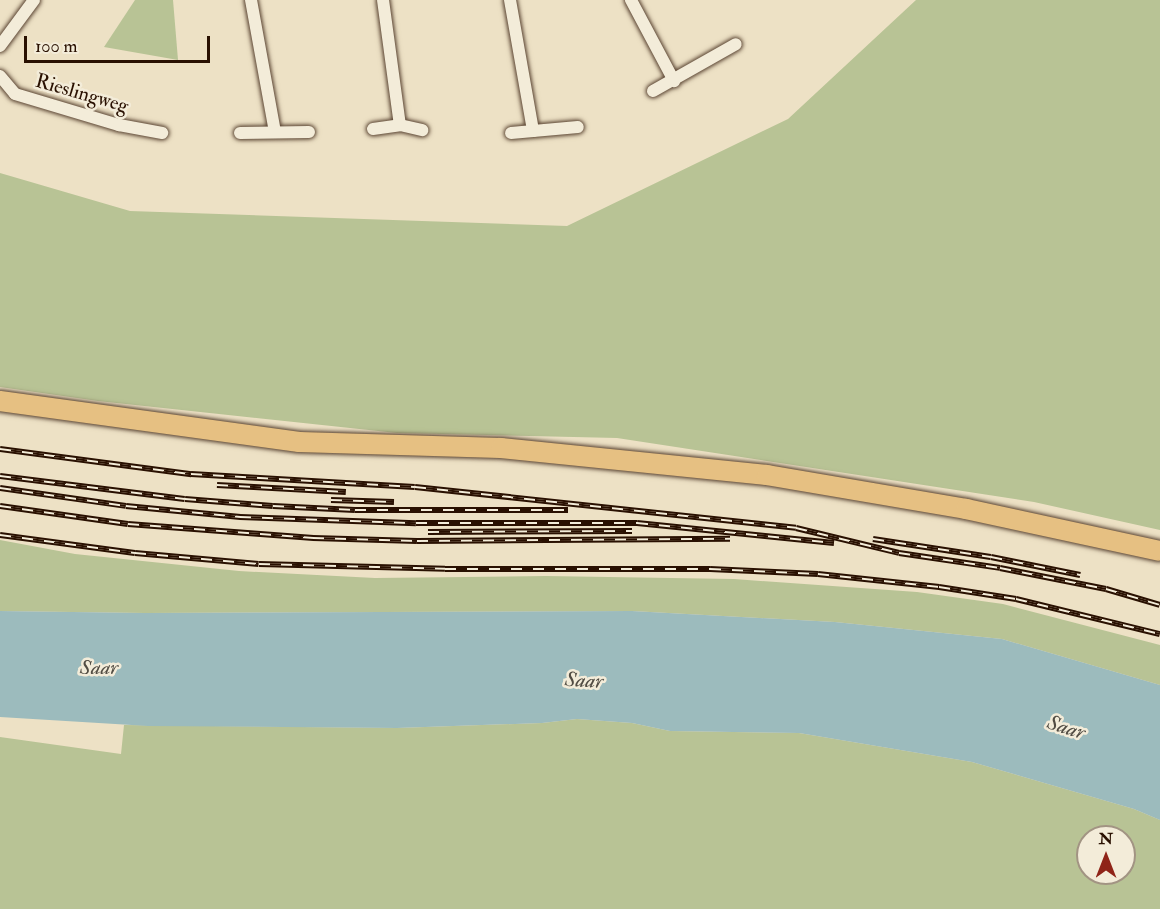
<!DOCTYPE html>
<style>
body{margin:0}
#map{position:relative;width:1160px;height:909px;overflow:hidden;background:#ede1c5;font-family:"IM FELL Double Pica",serif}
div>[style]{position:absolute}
.green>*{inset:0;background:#b8c395}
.water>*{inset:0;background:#9cbbbd}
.roads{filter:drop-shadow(0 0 2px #5a4432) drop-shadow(0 0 2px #5a4432)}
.street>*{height:12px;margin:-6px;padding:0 6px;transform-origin:6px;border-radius:6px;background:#f3ecd9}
.primary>*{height:20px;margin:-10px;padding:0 10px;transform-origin:10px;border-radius:10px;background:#e6c082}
.rail>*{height:6px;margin-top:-3px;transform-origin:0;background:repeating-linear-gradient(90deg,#f3ecd9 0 11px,#291001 0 22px);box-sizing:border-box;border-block:2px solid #291001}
span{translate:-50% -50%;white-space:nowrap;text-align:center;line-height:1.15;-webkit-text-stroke:5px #f3ecd9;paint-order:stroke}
.street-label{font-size:20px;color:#291001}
.water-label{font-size:21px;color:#514c43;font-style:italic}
.north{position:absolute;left:1076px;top:825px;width:60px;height:60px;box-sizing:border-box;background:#f3ecd9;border:2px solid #a29483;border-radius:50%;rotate:0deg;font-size:16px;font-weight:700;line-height:24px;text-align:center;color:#291001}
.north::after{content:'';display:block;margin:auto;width:21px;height:27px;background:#8f2418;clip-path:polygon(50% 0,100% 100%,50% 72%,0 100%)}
.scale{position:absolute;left:24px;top:36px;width:186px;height:27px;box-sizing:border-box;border:3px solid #291001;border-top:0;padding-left:8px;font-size:18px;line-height:21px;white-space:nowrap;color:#291001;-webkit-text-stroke:4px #f3ecd9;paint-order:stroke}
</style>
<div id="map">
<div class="green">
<div style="clip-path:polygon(135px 0,173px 0,178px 60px,104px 47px)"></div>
<div style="clip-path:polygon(916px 0,1160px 0,1160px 530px,1034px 502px,617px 438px,397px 433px,98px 401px,0 387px,0 173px,130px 211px,567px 226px,788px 119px)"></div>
<div style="clip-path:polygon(0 540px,75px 554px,239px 571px,375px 578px,546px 576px,734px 579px,917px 592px,1003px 604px,1160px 645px,1160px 685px,1002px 639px,835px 622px,632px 611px,145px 613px,0 611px)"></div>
<div style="clip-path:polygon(evenodd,577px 719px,632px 723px,670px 731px,799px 733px,972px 762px,1134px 809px,1160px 820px,1160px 909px,0 909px,0 737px,121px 754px,124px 725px,397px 728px,542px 723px,577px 719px,1088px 837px,1124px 837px,1124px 873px,1088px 873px,1088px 837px)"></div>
</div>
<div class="water">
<div style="clip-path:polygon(0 611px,145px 613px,632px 611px,835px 622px,1002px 639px,1160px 685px,1160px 820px,1134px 809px,972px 762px,799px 733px,670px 731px,632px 723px,577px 719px,542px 723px,397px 728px,148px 726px,0 717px)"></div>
</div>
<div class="roads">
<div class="street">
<div style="left:251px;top:0;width:134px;rotate:79.7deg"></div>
<div style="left:383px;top:0;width:126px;rotate:82.3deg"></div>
<div style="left:510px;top:0;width:133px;rotate:80deg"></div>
<div style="left:631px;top:0;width:92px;rotate:62deg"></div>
<div style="left:0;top:46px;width:57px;rotate:-53.5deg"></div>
<div style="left:0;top:76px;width:23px;rotate:50deg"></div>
<div style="left:15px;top:94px;width:109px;rotate:16.6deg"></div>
<div style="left:119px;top:125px;width:44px;rotate:10.5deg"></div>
<div style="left:653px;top:91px;width:95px;rotate:-29.5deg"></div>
<div style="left:373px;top:129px;width:27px;rotate:-8deg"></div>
<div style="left:400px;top:125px;width:23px;rotate:13deg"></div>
<div style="left:240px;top:133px;width:69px;rotate:-0.8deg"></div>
<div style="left:511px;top:133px;width:67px;rotate:-5.1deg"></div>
</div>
<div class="primary">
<div style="left:0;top:401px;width:302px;rotate:7.8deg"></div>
<div style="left:299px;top:442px;width:202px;rotate:1.7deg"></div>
<div style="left:501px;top:448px;width:267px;rotate:5.8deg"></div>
<div style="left:767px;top:475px;width:202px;rotate:9.7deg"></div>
<div style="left:966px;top:509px;width:198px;rotate:12.2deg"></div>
</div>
</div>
<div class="rail">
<div style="left:0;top:449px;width:193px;rotate:7.5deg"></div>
<div style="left:191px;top:474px;width:224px;rotate:3.3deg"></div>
<div style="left:415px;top:487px;width:383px;rotate:6.1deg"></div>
<div style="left:796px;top:528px;width:106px;rotate:13.6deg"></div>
<div style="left:899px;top:553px;width:102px;rotate:8.4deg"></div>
<div style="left:1000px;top:568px;width:108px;rotate:11.2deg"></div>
<div style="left:1106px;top:589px;width:56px;rotate:16.5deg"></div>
<div style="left:0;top:476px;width:186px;rotate:7.1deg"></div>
<div style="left:185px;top:499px;width:88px;rotate:4.5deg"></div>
<div style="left:273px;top:506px;width:82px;rotate:2.8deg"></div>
<div style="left:355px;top:510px;width:213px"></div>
<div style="left:217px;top:485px;width:129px;rotate:3.1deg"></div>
<div style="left:0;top:488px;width:127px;rotate:8.1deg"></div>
<div style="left:126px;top:506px;width:115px;rotate:5.5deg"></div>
<div style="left:240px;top:517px;width:176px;rotate:2deg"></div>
<div style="left:416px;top:523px;width:221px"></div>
<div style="left:637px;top:523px;width:198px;rotate:5.8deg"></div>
<div style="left:331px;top:500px;width:63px;rotate:1.8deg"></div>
<div style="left:0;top:506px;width:129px;rotate:8deg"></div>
<div style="left:128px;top:524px;width:186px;rotate:4.3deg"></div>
<div style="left:313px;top:538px;width:104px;rotate:1.7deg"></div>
<div style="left:417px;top:541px;width:313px;rotate:-0.4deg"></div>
<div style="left:428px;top:532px;width:204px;rotate:-0.3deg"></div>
<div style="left:0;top:535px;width:136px;rotate:7.6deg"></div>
<div style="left:135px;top:553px;width:124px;rotate:5.1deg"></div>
<div style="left:259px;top:564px;width:186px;rotate:1.5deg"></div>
<div style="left:445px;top:569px;width:265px"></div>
<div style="left:710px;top:569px;width:108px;rotate:2.7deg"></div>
<div style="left:818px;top:574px;width:122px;rotate:6.1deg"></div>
<div style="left:939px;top:587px;width:78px;rotate:8.9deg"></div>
<div style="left:1016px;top:599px;width:148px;rotate:13.7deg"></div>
<div style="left:873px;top:539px;width:119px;rotate:8.7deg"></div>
<div style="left:991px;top:557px;width:91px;rotate:11.4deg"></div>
</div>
<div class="street-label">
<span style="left:82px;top:93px;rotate:16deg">Rieslingweg</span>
</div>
<div class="water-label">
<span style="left:99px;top:668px">Saar</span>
<span style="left:584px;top:681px;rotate:3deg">Saar</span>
<span style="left:1066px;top:728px;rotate:17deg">Saar</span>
</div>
<div class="north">N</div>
<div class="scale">100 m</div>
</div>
